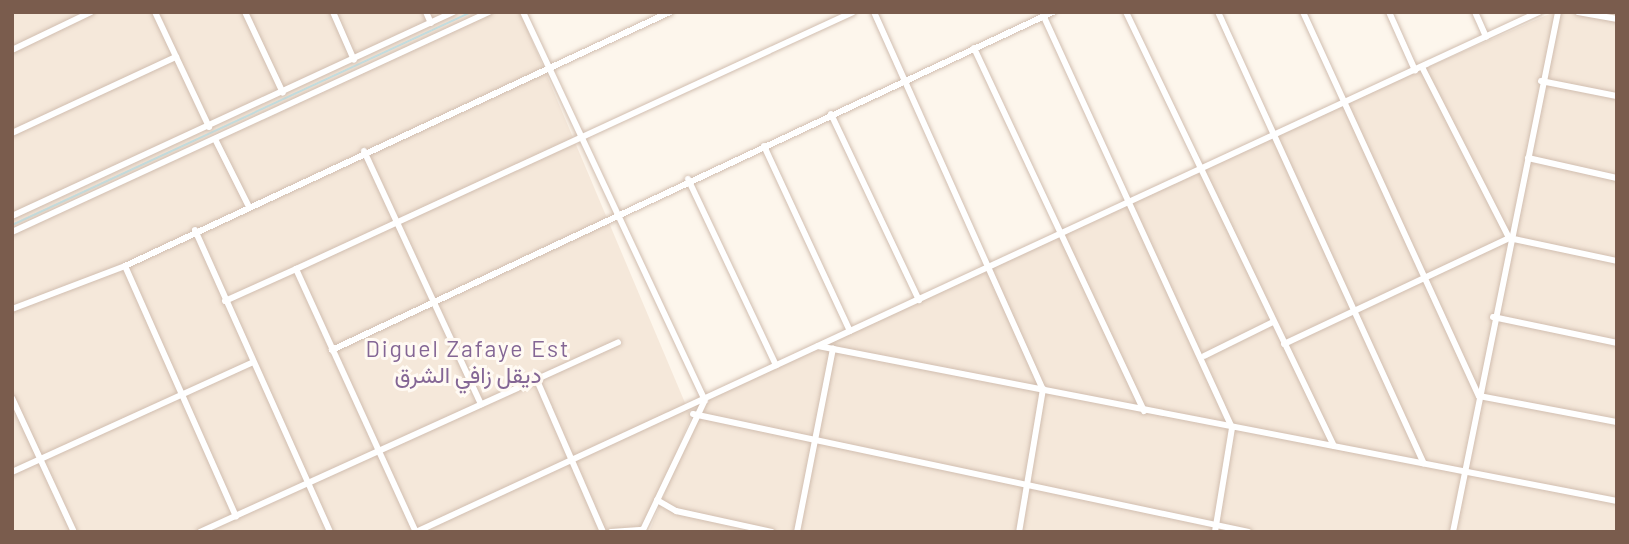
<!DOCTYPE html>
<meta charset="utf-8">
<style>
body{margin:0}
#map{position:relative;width:1629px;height:544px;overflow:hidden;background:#fdf6ec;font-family:Barlow,Vazirmatn,sans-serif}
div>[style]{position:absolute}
.residential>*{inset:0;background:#f5e8da}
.stream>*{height:2px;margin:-1px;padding:0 1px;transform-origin:1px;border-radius:1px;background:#bfe3e8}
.roads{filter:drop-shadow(0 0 2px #d1beb0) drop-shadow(0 0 2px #d1beb0)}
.minor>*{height:6px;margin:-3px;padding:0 3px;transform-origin:3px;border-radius:3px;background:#fff}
span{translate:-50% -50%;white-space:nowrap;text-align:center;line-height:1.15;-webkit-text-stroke:6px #fffaf3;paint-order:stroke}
.neighbourhood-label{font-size:23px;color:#846695;letter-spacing:2px}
.frame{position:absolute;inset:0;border:14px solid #7a5c4d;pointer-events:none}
</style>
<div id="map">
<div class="residential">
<div style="clip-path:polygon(12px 12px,520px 12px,691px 417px,644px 532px,12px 532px)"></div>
<div style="clip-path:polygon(1554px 12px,1617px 12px,1617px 532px,649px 532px,703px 398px,1171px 179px)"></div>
</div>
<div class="stream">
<div style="left:12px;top:225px;width:506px;rotate:-24.89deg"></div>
</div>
<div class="roads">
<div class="minor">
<div style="left:155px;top:12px;width:127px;rotate:64.8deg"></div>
<div style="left:245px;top:12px;width:89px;rotate:64.9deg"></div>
<div style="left:333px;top:12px;width:52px;rotate:66.4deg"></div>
<div style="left:426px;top:12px;width:12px;rotate:66deg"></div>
<div style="left:523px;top:12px;width:429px;rotate:64.9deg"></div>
<div style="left:874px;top:12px;width:413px;rotate:65.9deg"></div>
<div style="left:1043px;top:389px;width:145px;rotate:99.5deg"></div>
<div style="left:1126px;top:12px;width:481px;rotate:64.4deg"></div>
<div style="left:1218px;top:12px;width:496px;rotate:65.5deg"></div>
<div style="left:1303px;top:12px;width:422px;rotate:65.4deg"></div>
<div style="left:1479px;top:396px;width:140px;rotate:10.7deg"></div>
<div style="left:1389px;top:12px;width:64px;rotate:65.9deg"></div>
<div style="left:1475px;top:12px;width:27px;rotate:66deg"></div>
<div style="left:1578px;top:12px;width:40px;rotate:10deg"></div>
<div style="left:1044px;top:17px;width:452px;rotate:65.4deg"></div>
<div style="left:1232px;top:428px;width:105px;rotate:99.3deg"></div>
<div style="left:974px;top:48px;width:401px;rotate:64.9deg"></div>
<div style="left:12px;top:50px;width:88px;rotate:-25.7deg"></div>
<div style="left:1422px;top:67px;width:192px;rotate:63deg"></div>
<div style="left:1541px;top:81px;width:77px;rotate:11.2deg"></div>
<div style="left:831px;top:114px;width:206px;rotate:64.7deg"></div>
<div style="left:12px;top:133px;width:181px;rotate:-24.9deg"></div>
<div style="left:215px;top:139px;width:74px;rotate:63.4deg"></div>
<div style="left:764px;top:146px;width:204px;rotate:65.1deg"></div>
<div style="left:364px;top:151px;width:279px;rotate:65.2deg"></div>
<div style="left:1528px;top:158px;width:91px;rotate:12.7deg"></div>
<div style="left:688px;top:179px;width:206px;rotate:64.7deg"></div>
<div style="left:12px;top:216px;width:486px;rotate:-24.8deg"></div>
<div style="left:195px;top:230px;width:331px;rotate:65.9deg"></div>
<div style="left:12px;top:232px;width:525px;rotate:-24.76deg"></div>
<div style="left:125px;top:266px;width:274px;rotate:66.1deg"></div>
<div style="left:296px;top:269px;width:613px;rotate:-24.77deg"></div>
<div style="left:225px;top:301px;width:78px;rotate:-24.3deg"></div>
<div style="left:296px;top:269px;width:289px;rotate:65.5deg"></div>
<div style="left:12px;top:309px;width:121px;rotate:-20.8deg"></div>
<div style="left:125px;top:266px;width:601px;rotate:-24.99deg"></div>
<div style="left:1493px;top:317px;width:127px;rotate:11.8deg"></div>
<div style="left:1284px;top:344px;width:249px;rotate:-25.2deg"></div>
<div style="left:1509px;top:238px;width:110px;rotate:12deg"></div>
<div style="left:818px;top:346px;width:814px;rotate:10.98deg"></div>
<div style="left:332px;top:350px;width:796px;rotate:-25.12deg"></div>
<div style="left:1204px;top:356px;width:77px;rotate:-26.2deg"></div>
<div style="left:536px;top:378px;width:168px;rotate:66.5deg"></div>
<div style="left:12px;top:398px;width:148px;rotate:65.2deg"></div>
<div style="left:693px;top:414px;width:568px;rotate:11.98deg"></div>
<div style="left:12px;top:472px;width:265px;rotate:-24.5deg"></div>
<div style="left:657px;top:500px;width:22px;rotate:30deg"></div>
<div style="left:676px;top:511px;width:98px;rotate:12.3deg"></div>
<div style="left:200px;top:532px;width:459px;rotate:-24.4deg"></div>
<div style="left:416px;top:532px;width:1238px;rotate:-24.85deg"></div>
<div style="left:611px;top:532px;width:32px;rotate:-4deg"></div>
<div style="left:642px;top:532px;width:144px;rotate:-64.5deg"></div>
<div style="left:797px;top:532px;width:187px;rotate:-78.9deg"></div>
<div style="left:1453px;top:532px;width:530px;rotate:-78.58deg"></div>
</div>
</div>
<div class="neighbourhood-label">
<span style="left:468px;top:361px">Diguel Zafaye Est<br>ديقل زافي الشرق</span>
</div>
<div class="frame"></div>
</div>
